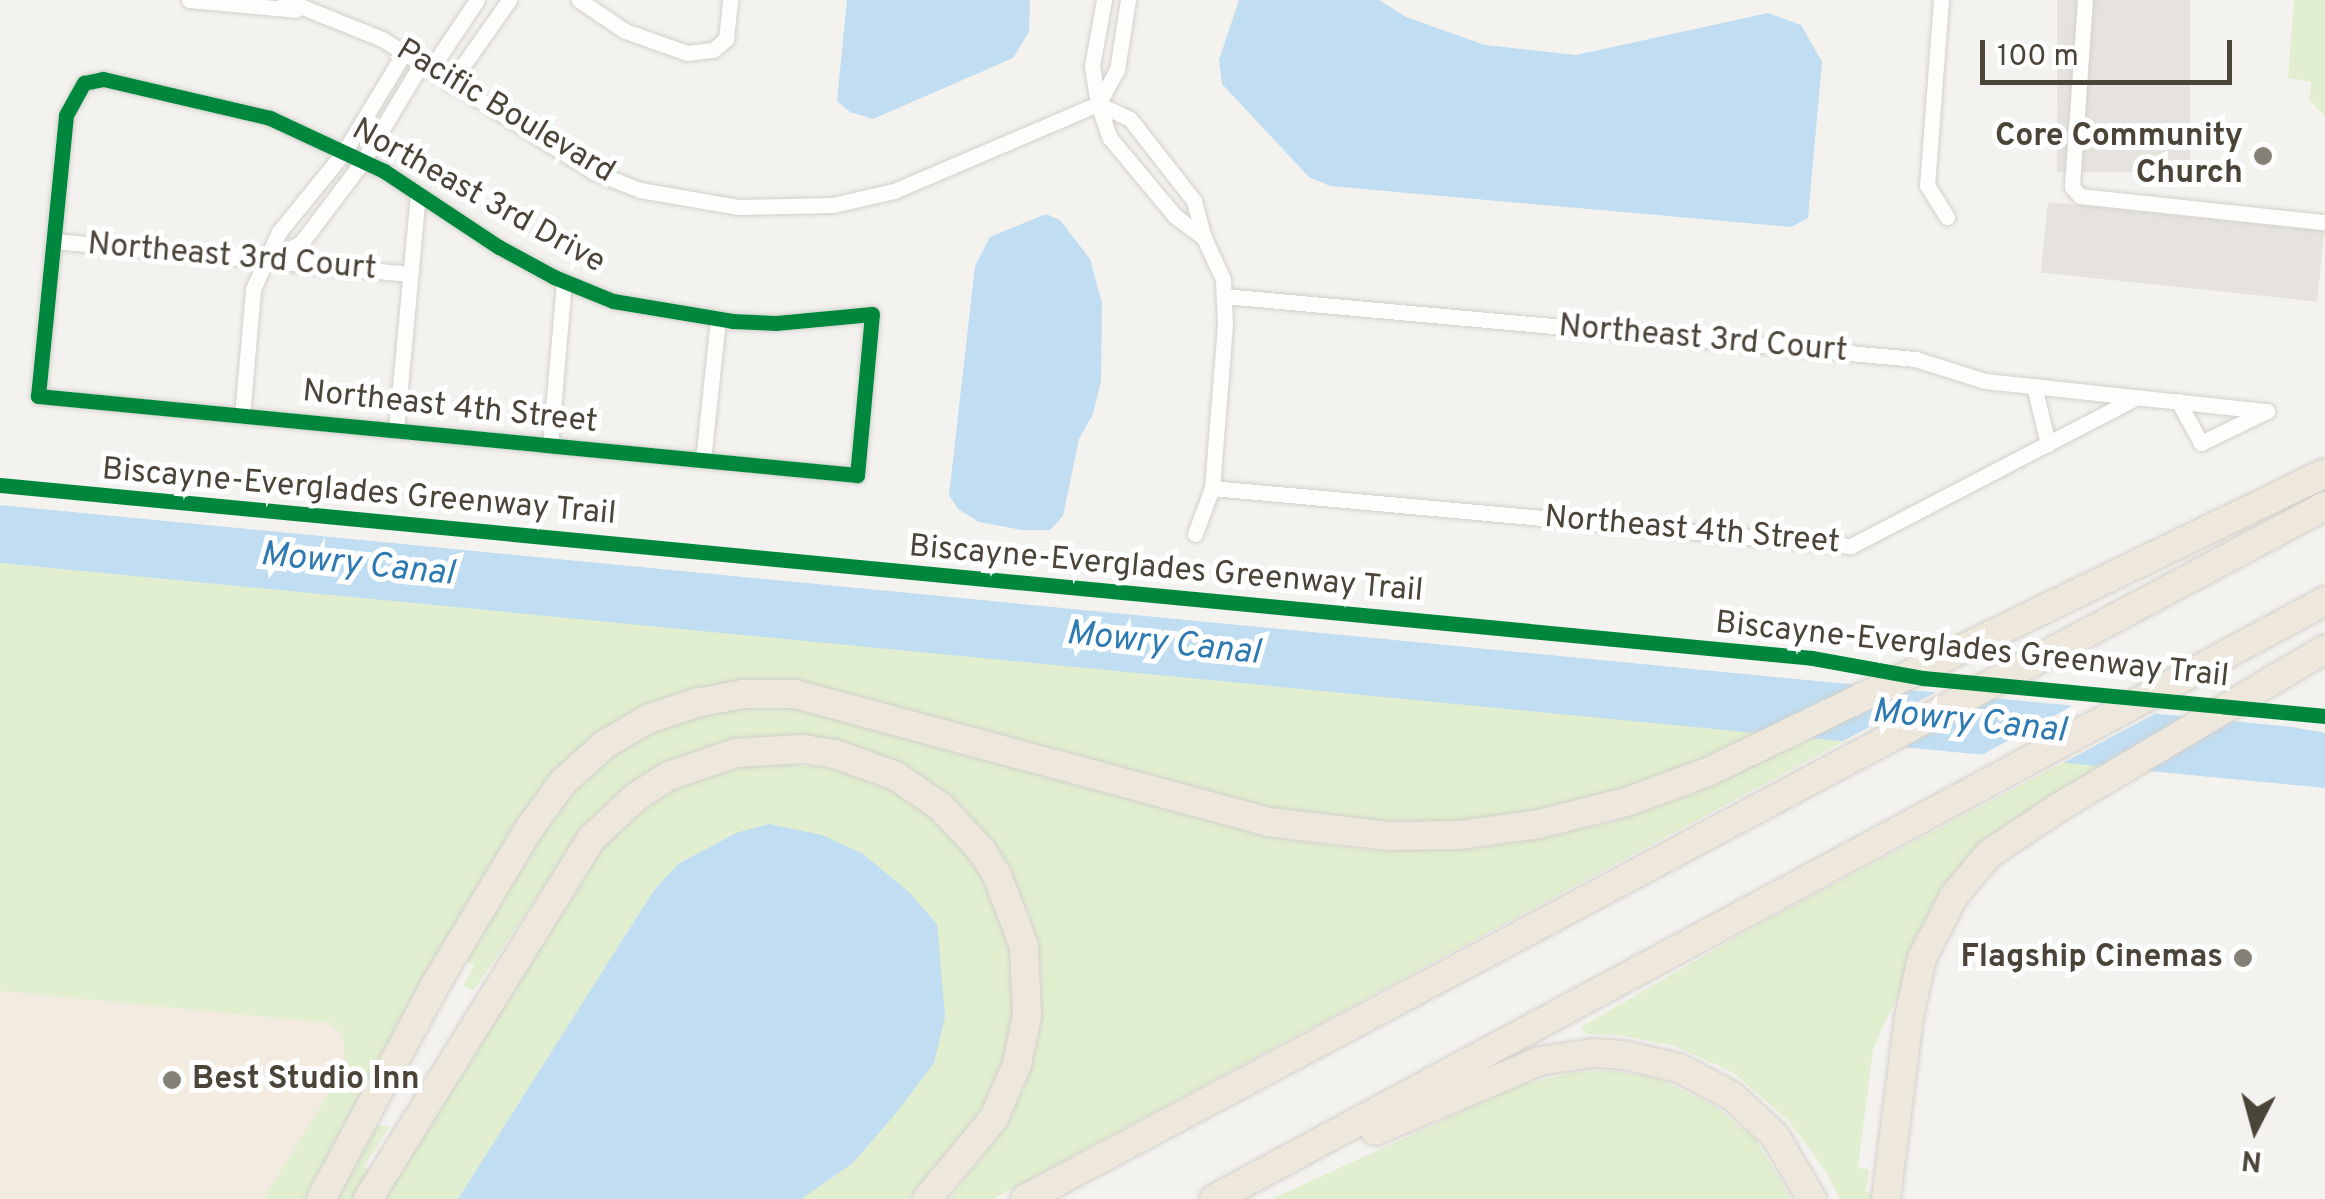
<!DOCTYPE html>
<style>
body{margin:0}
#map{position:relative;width:2325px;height:1199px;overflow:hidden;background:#f4f2ee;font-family:Overpass,sans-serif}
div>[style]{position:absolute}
.commercial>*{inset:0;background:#f3ebdf}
.green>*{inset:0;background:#e1eecf}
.parking>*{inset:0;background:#e6e3df;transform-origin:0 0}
.water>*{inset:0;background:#c0ddf1}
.pier>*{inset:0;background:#f4f2ee}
.roads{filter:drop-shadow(0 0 2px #d2d0cb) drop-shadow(0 0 2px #d2d0cb)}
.minor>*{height:15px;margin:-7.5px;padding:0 7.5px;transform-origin:7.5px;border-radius:7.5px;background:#fdfdfc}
.motorway>*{height:28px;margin:-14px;padding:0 14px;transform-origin:14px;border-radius:14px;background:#ede8db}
.cycleway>*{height:15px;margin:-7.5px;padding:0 7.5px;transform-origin:7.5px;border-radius:7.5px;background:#00873e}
.dots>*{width:28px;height:28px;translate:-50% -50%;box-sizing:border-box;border:5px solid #fff;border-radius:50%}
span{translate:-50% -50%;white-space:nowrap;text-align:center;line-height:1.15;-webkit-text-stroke:10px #fff;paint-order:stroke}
.street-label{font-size:32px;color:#4b4439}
.poi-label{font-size:32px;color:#4b4439;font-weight:700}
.right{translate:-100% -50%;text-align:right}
.left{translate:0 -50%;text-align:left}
.water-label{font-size:35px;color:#2e7ab2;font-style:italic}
.north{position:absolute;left:2205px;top:1079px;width:100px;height:100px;-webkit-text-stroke:8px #fff;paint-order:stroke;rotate:186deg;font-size:28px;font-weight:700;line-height:40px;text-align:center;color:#4b4439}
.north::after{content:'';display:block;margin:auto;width:35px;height:45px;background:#4b4439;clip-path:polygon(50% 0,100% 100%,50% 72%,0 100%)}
.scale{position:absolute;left:1980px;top:40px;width:252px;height:45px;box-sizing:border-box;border:5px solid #4b4439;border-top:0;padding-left:12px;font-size:30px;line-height:35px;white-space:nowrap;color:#4b4439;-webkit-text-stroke:8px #fff;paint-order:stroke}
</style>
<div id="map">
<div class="commercial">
<div style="clip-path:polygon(0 991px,330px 1022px,343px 1035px,346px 1067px,263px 1199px,0 1199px)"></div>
</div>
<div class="green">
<div style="clip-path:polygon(2294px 0,2325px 0,2325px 117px,2310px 100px,2311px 82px,2288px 78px)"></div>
<div style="clip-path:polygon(0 563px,1766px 731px,1690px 768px,1601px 799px,1478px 823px,1402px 826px,1275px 812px,824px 688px,606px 732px,311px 1199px,263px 1199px,345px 1067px,343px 1036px,330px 1023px,0 991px)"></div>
<div style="clip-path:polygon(796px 703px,1115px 788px,1266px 837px,1362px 849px,1475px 849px,1612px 822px,1695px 793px,1805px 735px,1846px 740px,993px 1199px,949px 1199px,999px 1135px,1024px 1088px,1038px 1039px,1041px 979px,1029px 913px,1001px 855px,962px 807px,895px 761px,826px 738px,791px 735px,728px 740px,684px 756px,580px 834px,473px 991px,463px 985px,474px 965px,464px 959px,540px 831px,570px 790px,609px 755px,637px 737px,727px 707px)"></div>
<div style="clip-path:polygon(2068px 760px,2108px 764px,1992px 837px,1903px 995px,1895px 1001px,1873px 1049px,1858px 1168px,1869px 1170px,1866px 1192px,1880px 1194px,1880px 1199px,1840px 1199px,1827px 1173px,1789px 1121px,1734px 1073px,1675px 1046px,1618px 1035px,1586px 1034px,1581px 1027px,1761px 923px)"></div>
<div style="clip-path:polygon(768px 763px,833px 768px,894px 791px,940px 823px,978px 868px,1013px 956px,1016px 988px,1012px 1039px,996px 1089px,963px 1144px,909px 1199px,801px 1199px,853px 1163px,934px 1063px,736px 833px,678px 864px,654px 890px,458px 1199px,382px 1199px,603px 848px,634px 817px,675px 789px,728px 769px)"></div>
<div style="clip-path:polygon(1614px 1071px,1660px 1079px,1715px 1106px,1755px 1139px,1792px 1199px,1272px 1199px,1520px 1085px,1575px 1072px)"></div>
<div style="clip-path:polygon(367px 1125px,390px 1126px,364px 1166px,372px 1174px,359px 1199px,331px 1199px)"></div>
</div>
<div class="parking">
<div style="left:2057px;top:0;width:133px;height:172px"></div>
<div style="left:2048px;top:202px;width:278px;height:71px;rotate:6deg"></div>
</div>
<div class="water">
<div style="clip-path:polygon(847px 0,1030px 0,1029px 32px,1013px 58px,873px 119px,850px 112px,837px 101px)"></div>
<div style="clip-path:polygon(1239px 0,1379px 0,1406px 17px,1485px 45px,1576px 55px,1768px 13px,1801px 25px,1822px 62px,1808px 218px,1791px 227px,1330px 186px,1309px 177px,1222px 84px,1219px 60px)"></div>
<div style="clip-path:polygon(1046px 214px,1060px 220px,1090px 259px,1102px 303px,1101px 381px,1093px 414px,1079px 439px,1063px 516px,1050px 530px,1022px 530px,979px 522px,958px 509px,949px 495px,975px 266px,990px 237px)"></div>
<div style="clip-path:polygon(0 505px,2292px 727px,2325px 733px,2325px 788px,0 563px)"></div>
<div style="clip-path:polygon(769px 824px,822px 835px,863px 854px,909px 892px,937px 924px,945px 1016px,934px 1063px,897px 1112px,853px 1163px,801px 1199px,458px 1199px,654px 890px,678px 864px,736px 833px)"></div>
</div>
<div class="pier">
<div style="clip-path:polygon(1944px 688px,2003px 693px,1900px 749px,1839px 743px)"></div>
<div style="clip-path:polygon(2081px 701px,2164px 709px,2061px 764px,1978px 757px)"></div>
</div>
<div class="roads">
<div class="minor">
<div style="left:189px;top:0;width:107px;rotate:5.3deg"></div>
<div style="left:285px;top:0;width:105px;rotate:21.9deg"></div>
<div style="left:382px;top:39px;width:250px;rotate:32.1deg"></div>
<div style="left:594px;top:172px;width:49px;rotate:21.4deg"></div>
<div style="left:640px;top:190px;width:99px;rotate:9.8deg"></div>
<div style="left:738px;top:207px;width:95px;rotate:-1.2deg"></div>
<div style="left:833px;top:205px;width:63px;rotate:-12.9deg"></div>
<div style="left:894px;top:191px;width:222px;rotate:-23.1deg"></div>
<div style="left:579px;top:0;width:55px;rotate:34deg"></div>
<div style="left:625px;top:31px;width:66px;rotate:19.5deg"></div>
<div style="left:687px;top:53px;width:26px;rotate:-7deg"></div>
<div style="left:713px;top:50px;width:17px;rotate:-40deg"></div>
<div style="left:726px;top:39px;width:39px;rotate:-84deg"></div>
<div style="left:1104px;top:0;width:67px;rotate:100.3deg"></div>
<div style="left:1092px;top:66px;width:38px;rotate:81deg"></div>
<div style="left:1098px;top:104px;width:36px;rotate:71deg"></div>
<div style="left:1110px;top:138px;width:102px;rotate:50.2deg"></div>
<div style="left:1175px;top:216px;width:36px;rotate:37deg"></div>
<div style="left:1941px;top:0;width:186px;rotate:94.3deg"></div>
<div style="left:1927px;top:185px;width:38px;rotate:58deg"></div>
<div style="left:2085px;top:0;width:187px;rotate:94deg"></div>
<div style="left:2072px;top:187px;width:12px;rotate:48deg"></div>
<div style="left:2080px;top:196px;width:246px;rotate:6.1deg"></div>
<div style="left:430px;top:70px;width:84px;rotate:-56.1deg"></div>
<div style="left:103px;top:79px;width:171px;rotate:13.1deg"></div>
<div style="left:270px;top:118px;width:126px;rotate:24.9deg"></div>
<div style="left:384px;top:171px;width:138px;rotate:33.5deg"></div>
<div style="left:499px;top:247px;width:63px;rotate:28.6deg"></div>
<div style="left:554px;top:277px;width:64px;rotate:22.1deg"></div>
<div style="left:613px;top:301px;width:121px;rotate:9.5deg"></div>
<div style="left:732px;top:321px;width:44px;rotate:2.6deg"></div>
<div style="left:776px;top:323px;width:96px;rotate:-5.4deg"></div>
<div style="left:872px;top:314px;width:162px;rotate:95.3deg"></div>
<div style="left:857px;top:475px;width:823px;rotate:-174.49deg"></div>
<div style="left:38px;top:396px;width:282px;rotate:-84.3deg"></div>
<div style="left:66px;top:115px;width:37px;rotate:-61deg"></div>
<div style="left:84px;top:83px;width:19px;rotate:-12deg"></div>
<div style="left:450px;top:84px;width:103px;rotate:-54.9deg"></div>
<div style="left:1098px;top:104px;width:35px;rotate:25deg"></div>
<div style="left:1130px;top:119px;width:104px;rotate:52deg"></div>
<div style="left:1194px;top:201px;width:38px;rotate:75deg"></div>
<div style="left:1204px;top:238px;width:45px;rotate:65.1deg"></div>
<div style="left:1223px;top:279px;width:45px;rotate:87.5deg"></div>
<div style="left:1225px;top:324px;width:165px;rotate:94.5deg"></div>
<div style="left:1212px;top:488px;width:49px;rotate:110.3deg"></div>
<div style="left:1098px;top:104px;width:39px;rotate:-61deg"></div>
<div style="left:1117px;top:70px;width:71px;rotate:-81.1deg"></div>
<div style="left:54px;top:241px;width:358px;rotate:5.3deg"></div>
<div style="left:268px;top:261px;width:38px;rotate:-29deg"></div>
<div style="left:301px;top:243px;width:103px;rotate:-52.9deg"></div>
<div style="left:363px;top:161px;width:113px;rotate:-59.1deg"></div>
<div style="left:1224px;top:296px;width:694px;rotate:5.21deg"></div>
<div style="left:1915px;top:359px;width:73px;rotate:17.4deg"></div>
<div style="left:1985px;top:381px;width:284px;rotate:6.1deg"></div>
<div style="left:2034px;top:386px;width:60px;rotate:76.4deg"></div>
<div style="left:2178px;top:401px;width:48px;rotate:61.3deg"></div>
<div style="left:2201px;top:443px;width:73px;rotate:-25.9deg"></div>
<div style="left:242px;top:416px;width:127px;rotate:-85deg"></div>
<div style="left:253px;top:289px;width:63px;rotate:-65.5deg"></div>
<div style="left:279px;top:232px;width:103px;rotate:-50.9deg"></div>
<div style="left:344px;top:152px;width:116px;rotate:-58.8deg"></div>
<div style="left:396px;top:430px;width:238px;rotate:-84.7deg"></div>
<div style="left:550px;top:445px;width:164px;rotate:-85.1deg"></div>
<div style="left:703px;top:460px;width:142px;rotate:-83.9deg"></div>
<div style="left:1212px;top:488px;width:642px;rotate:5.19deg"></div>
<div style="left:1851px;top:546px;width:322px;rotate:-27.5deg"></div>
</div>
<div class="motorway">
<div style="left:1375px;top:1131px;width:179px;rotate:-23deg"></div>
<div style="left:1540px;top:1061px;width:55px;rotate:-8.4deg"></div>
<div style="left:1594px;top:1053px;width:30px;rotate:4deg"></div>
<div style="left:1624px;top:1055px;width:57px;rotate:13.3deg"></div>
<div style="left:1679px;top:1068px;width:60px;rotate:27.8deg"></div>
<div style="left:1732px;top:1096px;width:59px;rotate:42.9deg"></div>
<div style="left:1775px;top:1136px;width:73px;rotate:59.6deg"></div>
<div style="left:321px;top:1199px;width:240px;rotate:-61.9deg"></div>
<div style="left:434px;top:987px;width:184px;rotate:-59deg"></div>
<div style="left:529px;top:829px;width:58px;rotate:-54.1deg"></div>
<div style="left:563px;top:782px;width:55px;rotate:-42.1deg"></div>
<div style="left:604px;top:745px;width:51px;rotate:-30.6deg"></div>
<div style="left:648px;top:719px;width:51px;rotate:-18.4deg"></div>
<div style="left:696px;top:703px;width:48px;rotate:-10.8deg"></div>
<div style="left:743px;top:694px;width:52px"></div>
<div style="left:795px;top:694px;width:490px;rotate:15.1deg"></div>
<div style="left:1268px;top:822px;width:122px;rotate:6.6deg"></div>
<div style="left:1389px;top:836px;width:70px;rotate:-0.8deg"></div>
<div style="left:1459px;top:835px;width:81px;rotate:-7.8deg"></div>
<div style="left:1539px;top:824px;width:93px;rotate:-14.3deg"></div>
<div style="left:1629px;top:801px;width:86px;rotate:-20.3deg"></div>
<div style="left:1710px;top:771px;width:683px;rotate:-25.85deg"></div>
<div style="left:368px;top:1199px;width:425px;rotate:-58.2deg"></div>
<div style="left:592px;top:838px;width:60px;rotate:-43deg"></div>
<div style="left:636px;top:797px;width:38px;rotate:-33deg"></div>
<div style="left:668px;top:776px;width:72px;rotate:-18.7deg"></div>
<div style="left:736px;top:753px;width:67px;rotate:-3.4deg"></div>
<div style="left:803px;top:749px;width:32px;rotate:9deg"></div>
<div style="left:835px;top:754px;width:65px;rotate:19.8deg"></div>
<div style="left:896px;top:776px;width:55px;rotate:34.6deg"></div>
<div style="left:941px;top:807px;width:60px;rotate:47deg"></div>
<div style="left:982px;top:851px;width:28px;rotate:58deg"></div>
<div style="left:997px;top:875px;width:76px;rotate:69.2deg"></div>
<div style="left:1024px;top:946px;width:70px;rotate:87.5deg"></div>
<div style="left:1027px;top:1016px;width:49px;rotate:101.8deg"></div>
<div style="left:1017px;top:1064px;width:59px;rotate:113.1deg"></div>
<div style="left:994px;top:1118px;width:105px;rotate:129.6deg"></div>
<div style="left:1025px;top:1199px;width:1473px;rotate:-28.06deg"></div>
<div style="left:1214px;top:1199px;width:1262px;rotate:-28.29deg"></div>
<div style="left:1886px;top:1199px;width:183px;rotate:-82.8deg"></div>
<div style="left:1909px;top:1017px;width:60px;rotate:-77.6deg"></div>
<div style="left:1922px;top:958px;width:70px;rotate:-62.7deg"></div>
<div style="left:1954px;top:896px;width:55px;rotate:-50.2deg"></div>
<div style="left:1989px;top:854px;width:87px;rotate:-33.7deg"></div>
<div style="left:2061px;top:806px;width:307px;rotate:-30.7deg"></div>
</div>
</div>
<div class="cycleway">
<div style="left:103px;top:79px;width:171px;rotate:13.1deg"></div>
<div style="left:270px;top:118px;width:126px;rotate:24.9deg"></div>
<div style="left:384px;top:171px;width:138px;rotate:33.5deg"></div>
<div style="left:499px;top:247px;width:63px;rotate:28.6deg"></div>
<div style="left:554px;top:277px;width:64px;rotate:22.1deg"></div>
<div style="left:613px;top:301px;width:121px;rotate:9.5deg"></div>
<div style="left:732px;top:321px;width:44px;rotate:2.6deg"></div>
<div style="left:776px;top:323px;width:96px;rotate:-5.4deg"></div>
<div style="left:872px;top:314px;width:162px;rotate:95.3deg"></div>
<div style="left:857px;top:475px;width:823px;rotate:-174.49deg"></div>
<div style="left:38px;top:396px;width:282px;rotate:-84.3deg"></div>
<div style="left:66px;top:115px;width:37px;rotate:-61deg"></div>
<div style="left:84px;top:83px;width:19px;rotate:-12deg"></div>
<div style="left:0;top:485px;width:1820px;rotate:5.45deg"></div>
<div style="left:1812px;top:658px;width:113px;rotate:10.2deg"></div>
<div style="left:1923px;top:678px;width:404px;rotate:5.4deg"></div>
</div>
<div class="dots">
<div style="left:2263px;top:156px;background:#868178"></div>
<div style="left:2243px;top:958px;background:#868178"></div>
<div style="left:172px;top:1080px;background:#868178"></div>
</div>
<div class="street-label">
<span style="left:505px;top:112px;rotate:31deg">Pacific Boulevard</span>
<span style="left:478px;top:197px;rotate:29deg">Northeast 3rd Drive</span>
<span style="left:232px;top:258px;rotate:5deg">Northeast 3rd Court</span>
<span style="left:1703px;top:340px;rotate:5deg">Northeast 3rd Court</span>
<span style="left:450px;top:408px;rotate:6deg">Northeast 4th Street</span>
<span style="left:359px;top:493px;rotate:5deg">Biscayne-Everglades Greenway Trail</span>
<span style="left:1692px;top:531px;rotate:5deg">Northeast 4th Street</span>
<span style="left:1166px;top:570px;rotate:5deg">Biscayne-Everglades Greenway Trail</span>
<span style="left:1972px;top:651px;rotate:6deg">Biscayne-Everglades Greenway Trail</span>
</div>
<div class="poi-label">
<span class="right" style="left:2243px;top:156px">Core Community<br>Church</span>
<span class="right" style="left:2223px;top:958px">Flagship Cinemas</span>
<span class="left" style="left:192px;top:1080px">Best Studio Inn</span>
</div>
<div class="water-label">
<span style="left:357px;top:565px;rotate:6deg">Mowry Canal</span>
<span style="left:1163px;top:644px;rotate:6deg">Mowry Canal</span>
<span style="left:1969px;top:722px;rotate:6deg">Mowry Canal</span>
</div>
<div class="north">N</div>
<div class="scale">100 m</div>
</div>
